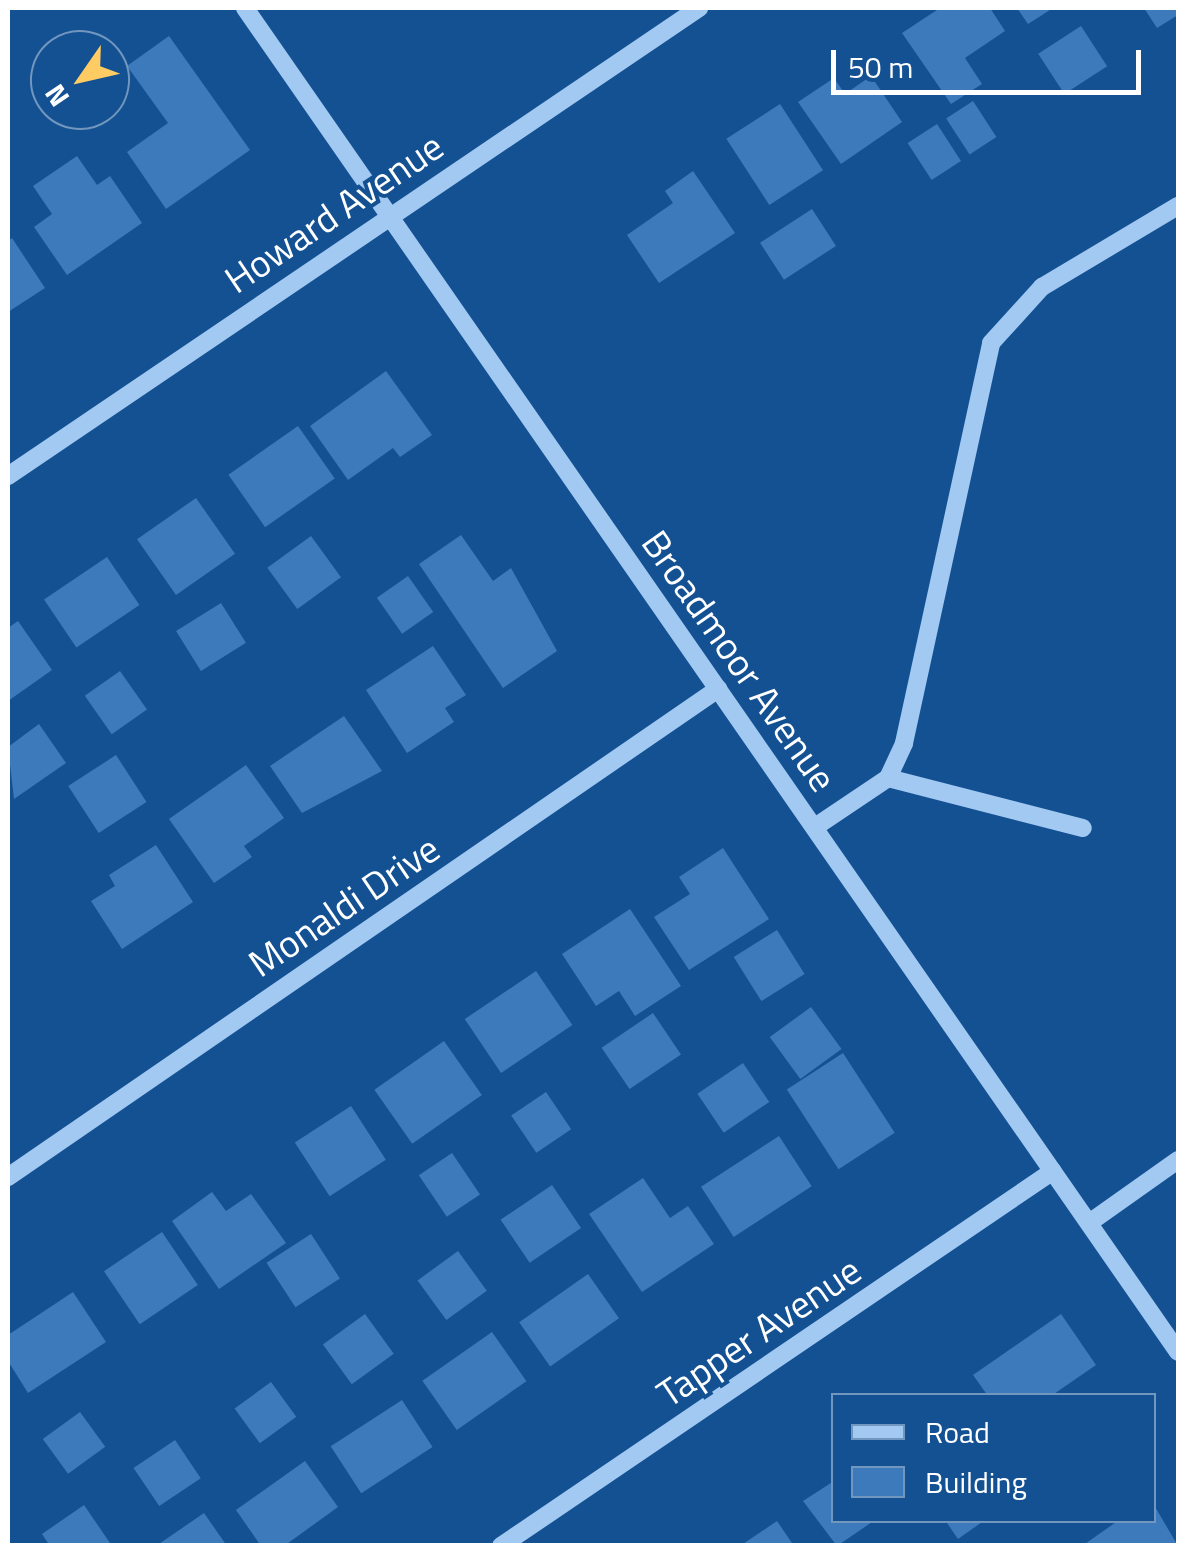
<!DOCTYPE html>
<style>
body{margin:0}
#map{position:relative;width:1186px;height:1553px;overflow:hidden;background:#145193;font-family:"Titillium Web",sans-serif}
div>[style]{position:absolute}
.building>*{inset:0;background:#3d7abb;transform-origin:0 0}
.minor>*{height:18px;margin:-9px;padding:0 9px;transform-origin:9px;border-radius:9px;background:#a2c9f2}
span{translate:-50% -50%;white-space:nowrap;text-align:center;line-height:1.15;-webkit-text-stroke:8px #145193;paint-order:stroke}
.street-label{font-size:38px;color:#fff}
.frame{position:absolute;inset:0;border:10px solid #fff;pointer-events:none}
.legend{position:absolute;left:831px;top:1393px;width:325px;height:130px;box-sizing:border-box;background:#145193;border:2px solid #7297be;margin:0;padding:12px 18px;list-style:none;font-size:30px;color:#fff}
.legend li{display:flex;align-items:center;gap:20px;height:50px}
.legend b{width:50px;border:2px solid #7297be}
.north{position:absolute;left:30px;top:30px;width:100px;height:100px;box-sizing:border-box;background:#145193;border:2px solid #7297be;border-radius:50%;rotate:236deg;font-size:28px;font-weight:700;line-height:40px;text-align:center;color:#fff}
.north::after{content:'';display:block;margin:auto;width:35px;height:45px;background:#ffcc63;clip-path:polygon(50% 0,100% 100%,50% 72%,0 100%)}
.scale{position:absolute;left:831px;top:50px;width:310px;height:45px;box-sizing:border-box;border:5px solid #fff;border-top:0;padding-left:12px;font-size:30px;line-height:35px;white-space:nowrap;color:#fff;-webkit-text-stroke:8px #145193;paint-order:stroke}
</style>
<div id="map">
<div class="building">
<div style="clip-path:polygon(940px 8px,990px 8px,1005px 31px,965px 58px,982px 84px,951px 104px,902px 33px)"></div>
<div style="clip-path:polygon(1017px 8px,1053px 8px,1028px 24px)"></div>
<div style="clip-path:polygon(1144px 8px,1178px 8px,1178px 15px,1157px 28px)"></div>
<div style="left:1081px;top:26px;width:48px;height:51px;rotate:57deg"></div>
<div style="clip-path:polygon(169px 36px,250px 150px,166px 209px,127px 152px,168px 123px,127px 66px)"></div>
<div style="clip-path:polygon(871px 76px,902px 122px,841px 164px,798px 102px,834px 78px,845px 94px)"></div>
<div style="left:973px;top:101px;width:43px;height:32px;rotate:57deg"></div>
<div style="left:780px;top:104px;width:79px;height:64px;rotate:57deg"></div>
<div style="left:937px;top:124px;width:44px;height:35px;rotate:57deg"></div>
<div style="clip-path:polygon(77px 156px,97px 185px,110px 176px,142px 223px,67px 275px,34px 227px,52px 214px,33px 186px)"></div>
<div style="clip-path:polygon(693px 171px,735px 233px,659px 283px,627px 235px,673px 203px,665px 191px)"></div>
<div style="left:812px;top:209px;width:44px;height:62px;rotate:57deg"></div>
<div style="clip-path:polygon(12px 238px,45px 288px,8px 312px,8px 241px)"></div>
<div style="clip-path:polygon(386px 371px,432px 435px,400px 457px,393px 448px,348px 480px,310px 426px)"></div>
<div style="left:298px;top:426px;width:64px;height:85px;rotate:55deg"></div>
<div style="left:196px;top:498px;width:68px;height:72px;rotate:55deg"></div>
<div style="clip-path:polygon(461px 535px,493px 581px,511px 568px,557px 651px,503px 688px,419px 564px)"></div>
<div style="left:311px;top:536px;width:51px;height:54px;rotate:54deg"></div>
<div style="left:107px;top:557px;width:58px;height:76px;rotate:56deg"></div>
<div style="left:408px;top:576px;width:44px;height:38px;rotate:55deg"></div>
<div style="left:221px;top:603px;width:47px;height:53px;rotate:58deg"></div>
<div style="clip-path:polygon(18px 621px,52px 670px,8px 701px,8px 628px)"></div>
<div style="clip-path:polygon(433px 646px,466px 695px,445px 708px,454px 722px,407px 753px,366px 690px)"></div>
<div style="left:120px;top:671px;width:47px;height:43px;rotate:55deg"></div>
<div style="clip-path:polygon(344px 716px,382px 771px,302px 813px,270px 766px)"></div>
<div style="clip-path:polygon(39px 724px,66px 763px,14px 799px,8px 747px)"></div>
<div style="left:116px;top:755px;width:56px;height:57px;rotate:57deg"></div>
<div style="clip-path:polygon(246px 765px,284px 818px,244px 846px,252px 857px,214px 883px,169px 819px)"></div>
<div style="clip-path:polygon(156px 845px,193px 902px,122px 949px,91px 901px,115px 886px,109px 875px)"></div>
<div style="clip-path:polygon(723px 848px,769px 919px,689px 970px,654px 917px,690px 894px,679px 877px)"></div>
<div style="clip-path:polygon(630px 909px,681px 986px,635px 1016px,619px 991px,596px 1006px,562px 954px)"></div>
<div style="left:777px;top:930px;width:52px;height:51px;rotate:58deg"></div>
<div style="left:536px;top:971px;width:65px;height:86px;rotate:56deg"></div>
<div style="left:811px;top:1007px;width:52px;height:51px;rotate:54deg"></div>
<div style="left:653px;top:1013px;width:50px;height:62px;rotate:56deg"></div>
<div style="left:444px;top:1041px;width:66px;height:85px;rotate:55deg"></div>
<div style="left:843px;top:1053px;width:95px;height:67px;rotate:57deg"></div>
<div style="left:743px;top:1063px;width:47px;height:55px;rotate:56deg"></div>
<div style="left:546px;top:1092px;width:45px;height:42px;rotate:56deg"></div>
<div style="left:351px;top:1106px;width:64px;height:67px;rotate:57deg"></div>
<div style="left:779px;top:1136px;width:60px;height:93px;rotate:57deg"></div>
<div style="left:452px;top:1153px;width:50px;height:40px;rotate:56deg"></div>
<div style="clip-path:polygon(643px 1178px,670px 1218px,688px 1206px,714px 1244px,642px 1292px,589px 1214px)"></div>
<div style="left:552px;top:1185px;width:52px;height:62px;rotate:56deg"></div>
<div style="clip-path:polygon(212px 1192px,226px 1211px,251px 1194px,286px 1243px,219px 1289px,172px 1221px)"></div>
<div style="left:162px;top:1232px;width:64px;height:70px;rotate:56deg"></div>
<div style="left:311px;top:1234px;width:53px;height:53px;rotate:57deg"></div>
<div style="left:458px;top:1251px;width:49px;height:50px;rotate:54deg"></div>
<div style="left:588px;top:1274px;width:54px;height:84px;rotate:55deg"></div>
<div style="clip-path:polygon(73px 1292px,106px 1342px,28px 1393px,8px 1361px,8px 1335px)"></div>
<div style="left:365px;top:1314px;width:49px;height:52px;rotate:54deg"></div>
<div style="clip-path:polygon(1061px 1314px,1096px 1365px,1051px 1396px,988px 1396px,973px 1375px)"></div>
<div style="left:492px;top:1332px;width:60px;height:85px;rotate:55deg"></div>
<div style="left:271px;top:1382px;width:43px;height:45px;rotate:54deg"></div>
<div style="left:402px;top:1400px;width:56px;height:85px;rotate:57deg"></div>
<div style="left:80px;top:1412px;width:43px;height:46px;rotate:54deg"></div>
<div style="left:175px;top:1440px;width:46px;height:50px;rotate:56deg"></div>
<div style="clip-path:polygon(305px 1461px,338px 1507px,284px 1546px,261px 1546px,236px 1510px)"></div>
<div style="clip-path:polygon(834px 1481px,834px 1520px,875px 1520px,837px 1546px,803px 1501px)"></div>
<div style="clip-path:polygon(84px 1505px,110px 1543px,50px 1546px,42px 1534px)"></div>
<div style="clip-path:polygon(1154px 1505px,1178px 1546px,1082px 1546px,1119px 1520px,1154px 1520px)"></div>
<div style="clip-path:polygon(204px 1513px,227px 1546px,156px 1546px)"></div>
<div style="clip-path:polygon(945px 1520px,985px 1520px,958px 1539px)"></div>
<div style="clip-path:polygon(777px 1521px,794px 1546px,740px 1546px)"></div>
</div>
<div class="minor">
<div style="left:245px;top:8px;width:1636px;rotate:55.23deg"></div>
<div style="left:8px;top:476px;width:835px;rotate:-34.11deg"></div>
<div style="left:888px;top:778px;width:201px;rotate:14.4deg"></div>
<div style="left:815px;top:827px;width:88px;rotate:-33.9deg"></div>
<div style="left:888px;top:778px;width:38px;rotate:-65deg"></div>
<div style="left:904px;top:743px;width:409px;rotate:-77.7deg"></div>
<div style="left:991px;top:343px;width:76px;rotate:-47.7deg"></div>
<div style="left:1042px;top:287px;width:158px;rotate:-30.8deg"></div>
<div style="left:8px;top:1177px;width:862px;rotate:-34.5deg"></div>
<div style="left:1089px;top:1223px;width:109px;rotate:-35.3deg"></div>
<div style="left:501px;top:1546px;width:667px;rotate:-34.19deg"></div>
</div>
<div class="street-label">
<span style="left:334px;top:213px;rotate:-34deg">Howard Avenue</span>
<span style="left:739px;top:661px;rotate:55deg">Broadmoor Avenue</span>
<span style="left:344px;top:906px;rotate:-34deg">Monaldi Drive</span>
<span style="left:759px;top:1332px;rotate:-34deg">Tapper Avenue</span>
</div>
<div class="frame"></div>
<ul class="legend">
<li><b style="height:12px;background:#a2c9f2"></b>Road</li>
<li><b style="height:28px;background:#3d7abb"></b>Building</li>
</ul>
<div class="north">N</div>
<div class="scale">50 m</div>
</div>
